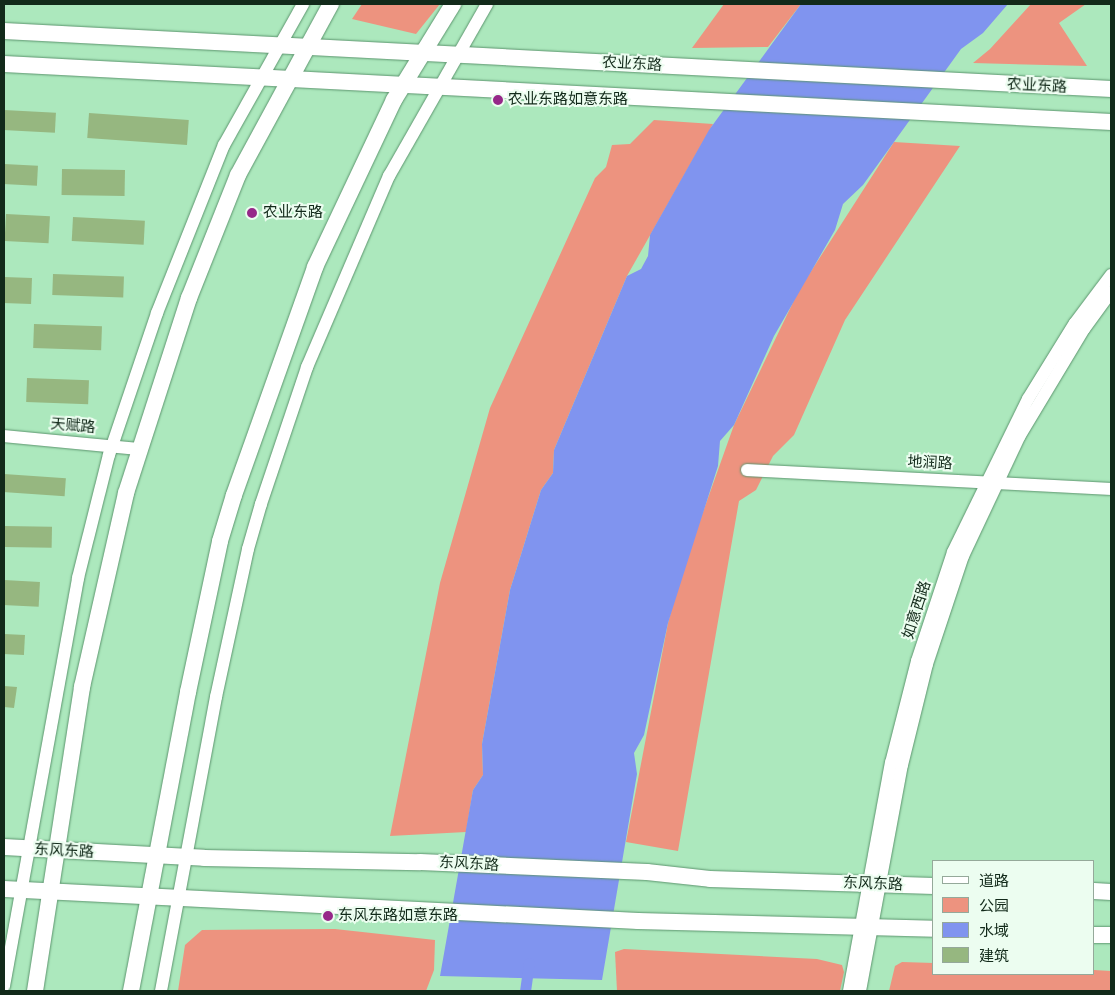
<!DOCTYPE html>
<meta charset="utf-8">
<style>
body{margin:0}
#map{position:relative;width:1115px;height:995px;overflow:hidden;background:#ace8bd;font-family:"Roboto Serif","Noto Sans SC",serif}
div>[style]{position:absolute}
.green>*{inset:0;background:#ed937f}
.water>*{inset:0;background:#8094ef}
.canal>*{height:11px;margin:-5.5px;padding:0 5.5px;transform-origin:5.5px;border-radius:5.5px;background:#8094ef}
.building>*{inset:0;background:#96b780;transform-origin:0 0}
.roads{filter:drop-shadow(0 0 1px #5c956e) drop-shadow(0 0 1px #5c956e)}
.minor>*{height:12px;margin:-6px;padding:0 6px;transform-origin:6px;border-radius:6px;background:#fff}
.major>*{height:16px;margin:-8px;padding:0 8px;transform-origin:8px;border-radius:8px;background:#fff}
.dots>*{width:14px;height:14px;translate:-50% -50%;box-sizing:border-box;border:2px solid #ecfdf0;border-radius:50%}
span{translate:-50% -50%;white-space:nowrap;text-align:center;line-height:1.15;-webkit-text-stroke:4px #ecfdf0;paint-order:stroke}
.street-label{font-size:15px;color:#122a1a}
.poi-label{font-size:15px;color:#122a1a}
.left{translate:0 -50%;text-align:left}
.frame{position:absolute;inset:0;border:5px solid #122a1a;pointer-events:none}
.legend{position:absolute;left:932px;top:860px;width:162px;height:115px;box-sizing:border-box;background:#ecfdf0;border:1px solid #95a99a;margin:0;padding:6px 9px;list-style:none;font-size:15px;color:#122a1a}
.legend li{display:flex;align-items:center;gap:10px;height:25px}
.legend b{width:25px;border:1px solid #95a99a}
</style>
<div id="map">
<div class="green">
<div style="clip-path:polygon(362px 4px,440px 4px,416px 34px,352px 19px)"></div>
<div style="clip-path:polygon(724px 4px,801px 4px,768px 47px,692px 48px)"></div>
<div style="clip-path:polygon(1031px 4px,1086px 4px,1059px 23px,1087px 66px,973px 63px,990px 49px)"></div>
<div style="clip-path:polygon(654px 120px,713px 124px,627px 276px,554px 450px,553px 473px,541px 490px,510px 590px,482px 744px,483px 775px,473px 790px,466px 832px,390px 836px,440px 583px,490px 408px,595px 178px,606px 167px,612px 145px,630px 144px)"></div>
<div style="clip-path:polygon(894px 142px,960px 146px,845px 320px,794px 435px,773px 456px,756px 490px,739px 501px,678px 851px,626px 842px,668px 623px,682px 571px,734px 425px,799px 290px)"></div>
<div style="clip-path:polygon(335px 929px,435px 940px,434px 970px,426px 991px,178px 991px,185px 945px,202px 930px)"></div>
<div style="clip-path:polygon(624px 949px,817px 959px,842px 965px,844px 972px,840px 991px,617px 991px,615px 952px)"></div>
<div style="clip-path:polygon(902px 962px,934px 963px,934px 974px,1094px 974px,1094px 970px,1111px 971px,1111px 991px,889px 991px,895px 966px)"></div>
</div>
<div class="water">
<div style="clip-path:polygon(801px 4px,1008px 4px,983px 33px,961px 49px,863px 185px,843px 204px,835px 230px,774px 336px,734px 425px,720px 441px,718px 466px,668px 623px,644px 735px,634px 753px,637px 774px,602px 980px,440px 976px,473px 790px,483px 775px,482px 744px,510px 590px,541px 490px,553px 473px,554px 450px,627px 276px,641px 269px,648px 256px,650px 235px,709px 130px)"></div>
</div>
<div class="canal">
<div style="left:525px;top:991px;width:28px;rotate:-82deg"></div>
</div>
<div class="building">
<div style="left:4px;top:110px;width:52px;height:20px;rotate:3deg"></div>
<div style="left:89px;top:113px;width:100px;height:25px;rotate:4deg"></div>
<div style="left:4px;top:164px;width:34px;height:20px;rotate:3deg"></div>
<div style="left:62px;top:169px;width:63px;height:26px;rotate:1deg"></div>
<div style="left:6px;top:214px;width:44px;height:27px;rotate:3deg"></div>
<div style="left:73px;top:217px;width:72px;height:24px;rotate:3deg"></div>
<div style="left:53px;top:274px;width:71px;height:21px;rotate:2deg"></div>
<div style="left:4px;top:277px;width:28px;height:26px;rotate:2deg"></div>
<div style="left:34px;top:324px;width:68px;height:24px;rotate:2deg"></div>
<div style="left:27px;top:378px;width:62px;height:24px;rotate:2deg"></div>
<div style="left:4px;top:474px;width:62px;height:18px;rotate:4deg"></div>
<div style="left:4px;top:526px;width:48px;height:21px;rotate:1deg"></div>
<div style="left:4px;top:580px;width:36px;height:25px;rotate:3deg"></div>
<div style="left:4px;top:634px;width:21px;height:20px;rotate:3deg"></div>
<div style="clip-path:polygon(4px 686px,17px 687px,14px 708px,4px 707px)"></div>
</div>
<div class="roads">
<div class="minor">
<div style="left:4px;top:436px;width:137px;rotate:5.5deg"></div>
<div style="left:747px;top:470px;width:364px;rotate:3deg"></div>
<div style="left:4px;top:986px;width:415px;rotate:-79.7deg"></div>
<div style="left:78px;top:578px;width:127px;rotate:-75.9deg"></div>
<div style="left:109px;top:455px;width:150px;rotate:-71.3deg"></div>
<div style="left:157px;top:313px;width:181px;rotate:-68.3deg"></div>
<div style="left:224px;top:145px;width:162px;rotate:-60.7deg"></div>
<div style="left:161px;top:991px;width:299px;rotate:-79.4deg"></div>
<div style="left:216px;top:697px;width:151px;rotate:-77.8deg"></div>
<div style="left:248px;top:549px;width:47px;rotate:-73.9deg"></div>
<div style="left:261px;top:504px;width:145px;rotate:-71.4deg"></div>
<div style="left:307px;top:367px;width:208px;rotate:-66.8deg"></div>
<div style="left:389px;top:176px;width:198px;rotate:-60.3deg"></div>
<div style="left:849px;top:991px;width:232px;rotate:-79.6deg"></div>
<div style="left:891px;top:763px;width:105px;rotate:-75.7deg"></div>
<div style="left:917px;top:661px;width:115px;rotate:-71.7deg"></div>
<div style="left:953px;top:552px;width:170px;rotate:-63.9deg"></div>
<div style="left:1028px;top:399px;width:89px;rotate:-58.3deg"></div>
<div style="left:1075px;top:323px;width:60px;rotate:-53.1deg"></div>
<div style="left:860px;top:991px;width:230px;rotate:-79.5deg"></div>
<div style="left:902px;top:765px;width:104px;rotate:-76.1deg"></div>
<div style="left:927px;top:664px;width:114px;rotate:-71.6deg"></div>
<div style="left:963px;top:556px;width:132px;rotate:-64.8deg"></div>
<div style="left:1019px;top:437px;width:126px;rotate:-59deg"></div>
<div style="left:1084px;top:329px;width:46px;rotate:-53.9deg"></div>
</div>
<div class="major">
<div style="left:4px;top:31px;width:1109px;rotate:3deg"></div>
<div style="left:4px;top:64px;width:1109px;rotate:3deg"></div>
<div style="left:4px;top:847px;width:200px;rotate:3.1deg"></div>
<div style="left:204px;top:858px;width:216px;rotate:1.1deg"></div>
<div style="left:420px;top:862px;width:227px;rotate:2.5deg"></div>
<div style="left:647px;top:872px;width:63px;rotate:6.3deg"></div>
<div style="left:710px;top:879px;width:224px;rotate:1.8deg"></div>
<div style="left:4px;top:889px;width:635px;rotate:2.89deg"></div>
<div style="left:638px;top:921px;width:296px;rotate:1.5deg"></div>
<div style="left:1094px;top:891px;width:17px;rotate:3deg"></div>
<div style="left:1094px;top:935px;width:17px"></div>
<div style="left:35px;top:991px;width:308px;rotate:-81.2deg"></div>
<div style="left:82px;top:687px;width:199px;rotate:-77.2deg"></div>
<div style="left:126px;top:493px;width:205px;rotate:-72.1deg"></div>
<div style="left:189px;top:298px;width:132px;rotate:-68.3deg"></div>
<div style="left:238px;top:175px;width:195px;rotate:-61.5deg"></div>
<div style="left:131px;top:991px;width:304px;rotate:-79.2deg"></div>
<div style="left:188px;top:692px;width:154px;rotate:-78deg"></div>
<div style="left:220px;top:541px;width:48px;rotate:-73.1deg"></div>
<div style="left:234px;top:495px;width:242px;rotate:-70.4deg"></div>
<div style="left:315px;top:267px;width:185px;rotate:-64.7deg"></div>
<div style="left:394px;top:100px;width:113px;rotate:-58.4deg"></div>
</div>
</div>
<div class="dots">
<div style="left:498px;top:100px;background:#962889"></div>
<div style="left:252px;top:213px;background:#962889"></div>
<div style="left:328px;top:916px;background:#962889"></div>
</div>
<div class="street-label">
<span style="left:632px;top:64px;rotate:3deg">农业东路</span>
<span style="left:1037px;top:86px;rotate:3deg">农业东路</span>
<span style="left:73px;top:426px;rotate:5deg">天赋路</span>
<span style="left:930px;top:463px;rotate:3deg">地润路</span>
<span style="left:917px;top:610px;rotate:-72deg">如意西路</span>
<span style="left:64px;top:851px;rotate:3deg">东风东路</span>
<span style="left:469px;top:864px;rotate:3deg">东风东路</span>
<span style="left:873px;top:884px;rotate:2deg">东风东路</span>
</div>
<div class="poi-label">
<span class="left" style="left:508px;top:100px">农业东路如意东路</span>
<span class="left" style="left:263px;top:213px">农业东路</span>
<span class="left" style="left:338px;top:916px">东风东路如意东路</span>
</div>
<div class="frame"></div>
<ul class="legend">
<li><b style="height:6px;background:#fff"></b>道路</li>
<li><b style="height:14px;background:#ed937f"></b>公园</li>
<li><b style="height:14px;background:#8094ef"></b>水域</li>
<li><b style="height:14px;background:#96b780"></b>建筑</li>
</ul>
</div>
